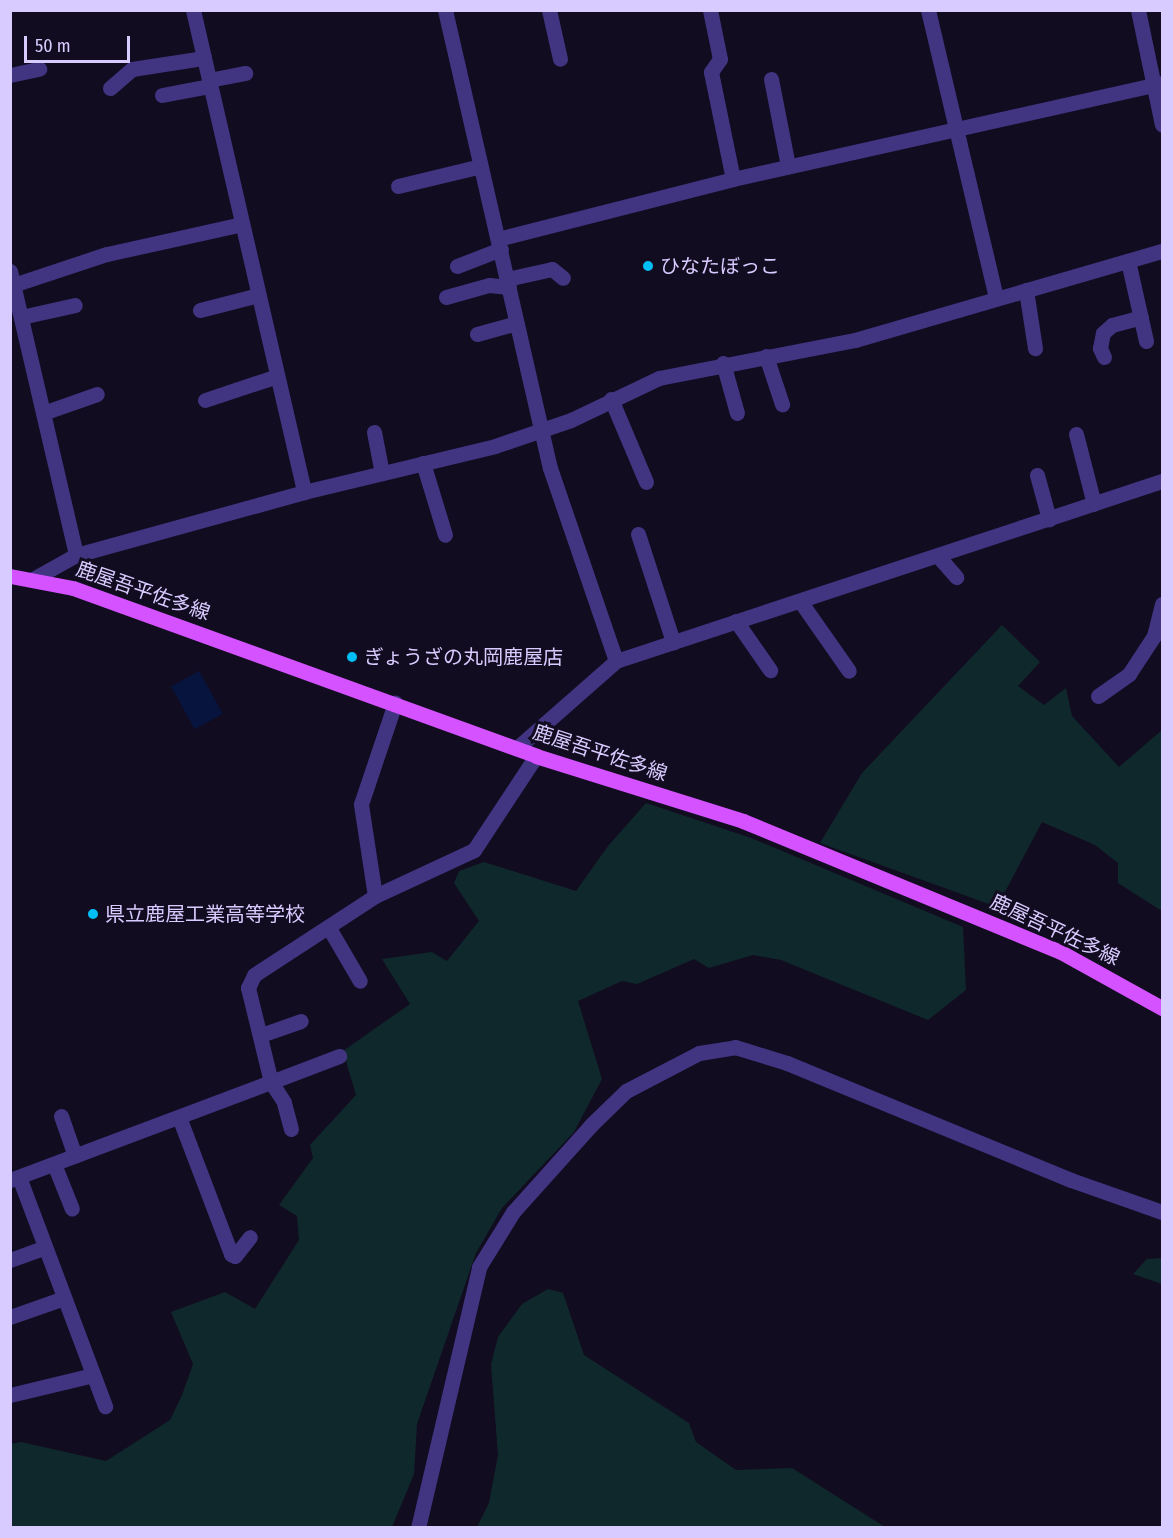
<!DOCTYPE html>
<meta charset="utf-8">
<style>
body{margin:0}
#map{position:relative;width:1173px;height:1538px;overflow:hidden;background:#120c21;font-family:"Fira Sans Condensed","Noto Sans JP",sans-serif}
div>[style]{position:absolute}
.green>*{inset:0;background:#0f282b}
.water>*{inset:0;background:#07143e;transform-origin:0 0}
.minor>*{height:15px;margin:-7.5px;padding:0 7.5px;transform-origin:7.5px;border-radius:7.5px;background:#413582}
.major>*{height:15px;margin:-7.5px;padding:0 7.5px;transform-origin:7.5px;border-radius:7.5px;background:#d452ff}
.dots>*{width:16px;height:16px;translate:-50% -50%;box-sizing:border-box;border:3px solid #120c21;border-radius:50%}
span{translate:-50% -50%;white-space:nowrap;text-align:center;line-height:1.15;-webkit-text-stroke:6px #120c21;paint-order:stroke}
.poi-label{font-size:20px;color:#d8cbff}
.left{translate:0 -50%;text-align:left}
.street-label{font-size:20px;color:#d8cbff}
.frame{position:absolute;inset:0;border:12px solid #d8cbff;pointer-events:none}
.scale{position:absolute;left:24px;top:36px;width:106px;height:27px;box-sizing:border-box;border:3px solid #d8cbff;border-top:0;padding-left:8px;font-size:18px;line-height:21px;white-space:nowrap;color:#d8cbff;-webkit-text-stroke:4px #120c21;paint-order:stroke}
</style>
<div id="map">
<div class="green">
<div style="clip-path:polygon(1002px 625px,1040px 662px,1018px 686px,1044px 705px,1066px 688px,1072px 716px,1119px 767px,1162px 730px,1162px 911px,1118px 883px,1118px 863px,1095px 845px,1042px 822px,997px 907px,820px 843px,862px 773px)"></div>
<div style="clip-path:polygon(646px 803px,751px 838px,963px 927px,966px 990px,928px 1020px,781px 960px,753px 955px,709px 968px,694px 959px,637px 984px,622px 981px,578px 1001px,602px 1079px,574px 1132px,502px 1208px,476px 1253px,417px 1424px,414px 1474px,392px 1527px,11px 1528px,11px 1444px,21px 1442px,106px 1461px,170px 1420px,182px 1395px,193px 1364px,171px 1312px,225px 1292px,255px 1309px,299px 1240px,297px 1216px,279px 1205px,313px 1158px,310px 1145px,356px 1095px,343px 1051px,410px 1004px,382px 959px,432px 952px,447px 961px,479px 921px,454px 883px,459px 871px,484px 862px,576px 891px,608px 846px)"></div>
<div style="clip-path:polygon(1162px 1258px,1162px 1284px,1133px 1274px,1147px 1259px)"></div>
<div style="clip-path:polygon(548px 1289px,563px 1293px,584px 1355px,689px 1423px,696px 1442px,736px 1470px,792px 1468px,885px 1527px,477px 1527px,489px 1503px,498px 1455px,491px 1364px,498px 1337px,522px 1304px)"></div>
</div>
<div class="water">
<div style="left:199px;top:671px;width:49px;height:32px;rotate:61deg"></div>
</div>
<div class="minor">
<div style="left:193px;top:10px;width:495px;rotate:77deg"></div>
<div style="left:445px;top:10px;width:470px;rotate:77.1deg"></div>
<div style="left:550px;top:468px;width:204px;rotate:71.1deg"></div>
<div style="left:549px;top:10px;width:50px;rotate:77.3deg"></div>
<div style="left:710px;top:10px;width:50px;rotate:78.5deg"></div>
<div style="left:720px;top:59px;width:16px;rotate:125deg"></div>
<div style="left:711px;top:72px;width:109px;rotate:78.4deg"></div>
<div style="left:928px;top:10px;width:296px;rotate:76.7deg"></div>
<div style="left:1138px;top:10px;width:117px;rotate:78.2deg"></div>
<div style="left:10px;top:75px;width:30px;rotate:-12deg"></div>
<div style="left:771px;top:79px;width:89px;rotate:78.9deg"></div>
<div style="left:209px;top:80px;width:37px;rotate:-11deg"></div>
<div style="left:110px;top:88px;width:29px;rotate:-41deg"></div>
<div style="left:132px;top:69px;width:73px;rotate:-8.7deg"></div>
<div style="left:162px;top:95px;width:49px;rotate:-10.6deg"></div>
<div style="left:398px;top:186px;width:85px;rotate:-13.5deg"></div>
<div style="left:498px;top:239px;width:243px;rotate:-14.3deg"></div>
<div style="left:733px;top:179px;width:440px;rotate:-12.6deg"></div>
<div style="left:1128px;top:261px;width:82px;rotate:77.3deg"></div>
<div style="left:457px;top:266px;width:47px;rotate:-21.1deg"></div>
<div style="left:10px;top:271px;width:292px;rotate:76.9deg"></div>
<div style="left:507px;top:279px;width:46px;rotate:-12.5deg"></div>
<div style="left:552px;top:269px;width:14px;rotate:39deg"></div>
<div style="left:10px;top:286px;width:102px;rotate:-18.3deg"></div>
<div style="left:107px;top:254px;width:138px;rotate:-12.5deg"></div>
<div style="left:1026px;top:290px;width:59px;rotate:81.2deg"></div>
<div style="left:446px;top:297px;width:45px;rotate:-15.6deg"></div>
<div style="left:489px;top:285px;width:20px;rotate:6deg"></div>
<div style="left:200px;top:310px;width:60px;rotate:-14.5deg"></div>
<div style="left:21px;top:317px;width:55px;rotate:-12.5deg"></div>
<div style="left:477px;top:334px;width:41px;rotate:-15.4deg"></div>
<div style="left:766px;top:356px;width:51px;rotate:71.6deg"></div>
<div style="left:1104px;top:357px;width:10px;rotate:-114deg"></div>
<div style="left:1100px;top:348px;width:15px;rotate:-79deg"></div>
<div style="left:1103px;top:333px;width:12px;rotate:-42deg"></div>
<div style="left:1112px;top:325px;width:30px;rotate:-15deg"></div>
<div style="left:723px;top:363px;width:52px;rotate:74.4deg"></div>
<div style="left:611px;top:399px;width:90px;rotate:67.1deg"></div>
<div style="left:205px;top:400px;width:76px;rotate:-18.4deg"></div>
<div style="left:43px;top:413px;width:57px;rotate:-19.4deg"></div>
<div style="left:374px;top:432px;width:42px;rotate:79deg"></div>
<div style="left:1076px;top:434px;width:72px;rotate:75.6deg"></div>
<div style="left:423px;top:463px;width:75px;rotate:73deg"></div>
<div style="left:1037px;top:475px;width:46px;rotate:74.7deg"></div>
<div style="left:638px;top:534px;width:114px;rotate:72deg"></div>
<div style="left:938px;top:556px;width:28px;rotate:49deg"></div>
<div style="left:33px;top:579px;width:49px;rotate:-29.2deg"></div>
<div style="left:76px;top:555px;width:237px;rotate:-15.4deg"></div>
<div style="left:304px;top:492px;width:196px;rotate:-13.5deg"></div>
<div style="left:495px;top:446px;width:80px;rotate:-18.9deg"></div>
<div style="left:571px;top:420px;width:98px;rotate:-25.5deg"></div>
<div style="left:659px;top:378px;width:200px;rotate:-11deg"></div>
<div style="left:855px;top:340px;width:320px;rotate:-16.2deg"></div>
<div style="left:800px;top:601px;width:85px;rotate:55deg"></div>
<div style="left:736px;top:621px;width:60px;rotate:55.2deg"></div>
<div style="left:1098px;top:696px;width:38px;rotate:-35deg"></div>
<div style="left:1129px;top:674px;width:45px;rotate:-56.7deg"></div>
<div style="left:1154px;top:636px;width:33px;rotate:-76deg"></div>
<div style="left:517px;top:748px;width:132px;rotate:-41.3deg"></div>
<div style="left:616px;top:661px;width:575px;rotate:-18.25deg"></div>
<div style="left:375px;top:896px;width:93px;rotate:-98.7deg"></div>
<div style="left:361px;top:804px;width:107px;rotate:-71.4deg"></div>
<div style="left:329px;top:928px;width:61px;rotate:59.7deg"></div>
<div style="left:261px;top:1035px;width:42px;rotate:-19.3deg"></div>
<div style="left:61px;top:1116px;width:42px;rotate:70.7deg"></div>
<div style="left:179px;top:1117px;width:147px;rotate:69.2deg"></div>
<div style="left:231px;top:1254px;width:4px;rotate:27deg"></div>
<div style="left:235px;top:1256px;width:24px;rotate:-52deg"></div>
<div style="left:291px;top:1129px;width:28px;rotate:-105deg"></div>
<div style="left:284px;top:1102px;width:24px;rotate:-123deg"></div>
<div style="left:271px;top:1082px;width:73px;rotate:-20.9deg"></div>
<div style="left:54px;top:1164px;width:48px;rotate:68.2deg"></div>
<div style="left:19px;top:1177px;width:245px;rotate:69.4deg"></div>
<div style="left:10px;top:1180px;width:279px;rotate:-20.6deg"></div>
<div style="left:271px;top:1082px;width:97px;rotate:-103.7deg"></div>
<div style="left:248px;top:988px;width:14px;rotate:-65deg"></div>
<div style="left:254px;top:975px;width:145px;rotate:-33.1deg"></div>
<div style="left:375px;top:896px;width:109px;rotate:-24.9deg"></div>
<div style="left:474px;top:850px;width:113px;rotate:-56.6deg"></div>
<div style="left:10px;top:1260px;width:37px;rotate:-20deg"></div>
<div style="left:10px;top:1317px;width:57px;rotate:-19.4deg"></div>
<div style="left:10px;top:1395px;width:85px;rotate:-13.5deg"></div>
<div style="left:418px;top:1528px;width:268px;rotate:-76.8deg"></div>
<div style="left:479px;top:1267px;width:65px;rotate:-58.3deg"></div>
<div style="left:513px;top:1212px;width:117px;rotate:-48.1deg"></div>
<div style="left:591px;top:1125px;width:49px;rotate:-44.2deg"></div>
<div style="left:626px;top:1091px;width:82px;rotate:-27.5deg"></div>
<div style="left:699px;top:1053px;width:36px;rotate:-9deg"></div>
<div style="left:735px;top:1047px;width:54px;rotate:17.1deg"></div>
<div style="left:787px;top:1063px;width:307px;rotate:22.4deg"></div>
<div style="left:1071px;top:1180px;width:96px;rotate:19.4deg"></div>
</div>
<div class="major">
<div style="left:10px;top:576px;width:64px;rotate:10.8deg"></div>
<div style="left:73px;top:588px;width:493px;rotate:19.9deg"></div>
<div style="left:536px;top:756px;width:217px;rotate:17.4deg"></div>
<div style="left:743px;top:821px;width:342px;rotate:22.4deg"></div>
<div style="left:1059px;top:951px;width:118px;rotate:29deg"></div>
</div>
<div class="dots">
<div style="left:648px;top:266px;background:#00bff6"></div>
<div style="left:352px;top:657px;background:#00bff6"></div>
<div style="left:93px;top:914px;background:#00bff6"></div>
</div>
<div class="poi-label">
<span class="left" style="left:660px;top:266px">ひなたぼっこ</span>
<span class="left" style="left:364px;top:657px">ぎょうざの丸岡鹿屋店</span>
<span class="left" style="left:105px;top:914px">県立鹿屋工業高等学校</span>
</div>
<div class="street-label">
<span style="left:143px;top:591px;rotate:19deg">鹿屋吾平佐多線</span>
<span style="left:600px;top:753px;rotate:18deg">鹿屋吾平佐多線</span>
<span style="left:1055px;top:930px;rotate:25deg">鹿屋吾平佐多線</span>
</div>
<div class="frame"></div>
<div class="scale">50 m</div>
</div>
